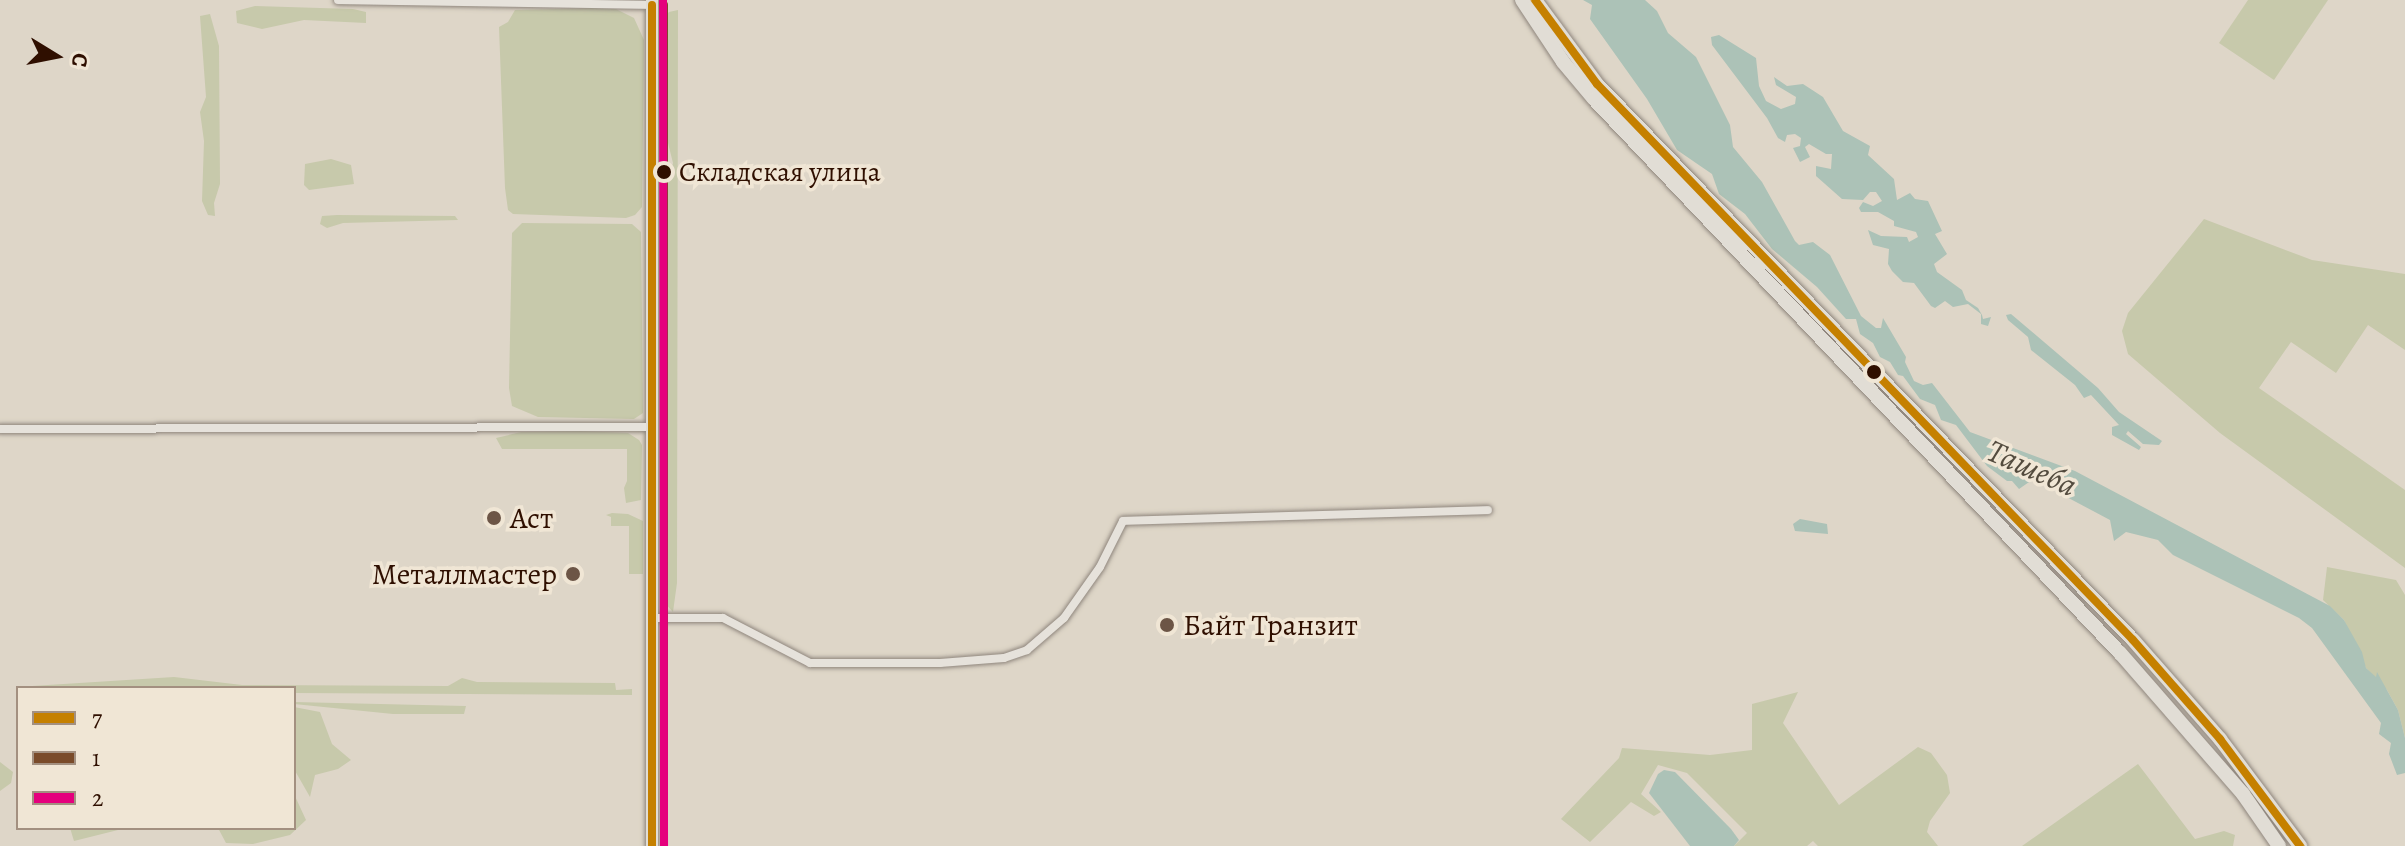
<!DOCTYPE html>
<meta charset="utf-8">
<style>
body{margin:0}
#map{position:relative;width:2405px;height:846px;overflow:hidden;background:#ded6c8;font-family:Alegreya,serif}
div>[style]{position:absolute}
.green>*{inset:0;background:#c7c9ab}
.water>*{inset:0;background:#acc2b7}
.roads{filter:drop-shadow(0 0 2px #8f867d) drop-shadow(0 0 2px #8f867d)}
.street>*{height:8px;margin:-4px;padding:0 4px;transform-origin:4px;border-radius:4px;background:#e6e2db}
.primary>*{height:12px;margin:-6px;padding:0 6px;transform-origin:6px;border-radius:6px;background:#e1ddd5}
.highway>*{height:14px;margin:-7px;padding:0 7px;transform-origin:7px;border-radius:7px;background:#e1ddd5}
.bus-1>*{height:8px;margin:-4px;padding:0 4px;transform-origin:4px;border-radius:4px;background:#c58000}
.bus-2>*{height:8px;margin:-4px;padding:0 4px;transform-origin:4px;border-radius:4px;background:#7a4b2a}
.bus-3>*{height:8px;margin:-4px;padding:0 4px;transform-origin:4px;border-radius:4px;background:#e5007d}
.dots>*{width:22px;height:22px;translate:-50% -50%;box-sizing:border-box;border:4px solid #f0e6d5;border-radius:50%}
span{translate:-50% -50%;white-space:nowrap;text-align:center;line-height:1.15;-webkit-text-stroke:7px #f0e6d5;paint-order:stroke}
.bus-label{font-size:28px;color:#2f0f00}
.left{translate:0 -50%;text-align:left}
.poi-label{font-size:30px;color:#2f0f00}
.right{translate:-100% -50%;text-align:right}
.water-label{font-size:32px;color:#534b3e;font-style:italic}
.legend{position:absolute;left:16px;top:686px;width:280px;height:144px;box-sizing:border-box;background:#f0e6d5;border:2px solid #a39080;margin:0;padding:10px 14px;list-style:none;font-size:24px;color:#2f0f00}
.legend li{display:flex;align-items:center;gap:16px;height:40px}
.legend b{width:40px;border:2px solid #a39080}
.north{position:absolute;left:16px;top:16px;width:80px;height:80px;-webkit-text-stroke:6px #f0e6d5;paint-order:stroke;rotate:100deg;font-size:22px;font-weight:700;line-height:32px;text-align:center;color:#2f0f00}
.north::after{content:'';display:block;margin:auto;width:28px;height:36px;background:#2f0f00;clip-path:polygon(50% 0,100% 100%,50% 72%,0 100%)}
</style>
<div id="map">
<div class="green">
<div style="clip-path:polygon(2248px 0,2328px 0,2274px 80px,2219px 43px)"></div>
<div style="clip-path:polygon(255px 6px,353px 9px,366px 12px,366px 23px,304px 20px,262px 29px,237px 23px,236px 11px)"></div>
<div style="clip-path:polygon(592px 8px,616px 9px,634px 18px,644px 40px,642px 207px,635px 215px,626px 218px,513px 214px,508px 210px,505px 188px,499px 27px,508px 22px,515px 10px)"></div>
<div style="clip-path:polygon(678px 10px,677px 583px,673px 612px,664px 602px,663px 583px,663px 228px,664px 196px,673px 163px,663px 123px,664px 18px,669px 12px)"></div>
<div style="clip-path:polygon(210px 14px,219px 46px,220px 184px,214px 203px,215px 216px,208px 215px,202px 201px,204px 141px,200px 112px,206px 97px,200px 16px)"></div>
<div style="clip-path:polygon(331px 159px,351px 165px,354px 184px,309px 190px,304px 185px,305px 164px)"></div>
<div style="clip-path:polygon(337px 215px,455px 216px,458px 220px,343px 223px,327px 228px,320px 224px,322px 216px)"></div>
<div style="clip-path:polygon(2204px 219px,2312px 260px,2405px 274px,2405px 350px,2368px 325px,2336px 373px,2291px 342px,2259px 388px,2405px 490px,2405px 568px,2220px 433px,2128px 354px,2122px 331px,2128px 313px)"></div>
<div style="clip-path:polygon(522px 223px,632px 224px,641px 232px,643px 413px,634px 419px,538px 417px,512px 406px,509px 388px,512px 233px)"></div>
<div style="clip-path:polygon(581px 431px,628px 433px,639px 440px,642px 445px,641px 500px,626px 503px,624px 488px,627px 481px,627px 449px,502px 449px,496px 438px,521px 432px)"></div>
<div style="clip-path:polygon(612px 513px,628px 514px,643px 521px,643px 574px,629px 574px,629px 526px,611px 526px,611px 517px,606px 515px)"></div>
<div style="clip-path:polygon(2327px 567px,2396px 580px,2405px 595px,2405px 738px,2398px 710px,2387px 690px,2366px 668px,2344px 620px,2323px 600px)"></div>
<div style="clip-path:polygon(174px 677px,242px 685px,448px 686px,462px 678px,477px 682px,615px 683px,616px 690px,632px 689px,632px 695px,294px 693px,294px 688px,32px 686px)"></div>
<div style="clip-path:polygon(1798px 692px,1783px 723px,1839px 805px,1918px 747px,1931px 753px,1947px 775px,1950px 793px,1930px 821px,1927px 832px,1938px 846px,1818px 846px,1813px 841px,1807px 846px,1734px 846px,1747px 833px,1687px 773px,1658px 765px,1641px 794px,1661px 812px,1654px 816px,1631px 802px,1590px 842px,1561px 819px,1619px 758px,1622px 748px,1710px 755px,1752px 750px,1752px 704px)"></div>
<div style="clip-path:polygon(294px 704px,294px 702px,466px 706px,464px 714px,393px 714px)"></div>
<div style="clip-path:polygon(294px 707px,320px 712px,332px 744px,351px 760px,338px 769px,315px 775px,310px 797px,294px 769px)"></div>
<div style="clip-path:polygon(0 762px,13px 772px,11px 783px,0 791px)"></div>
<div style="clip-path:polygon(2138px 764px,2195px 839px,2224px 831px,2235px 835px,2233px 846px,2022px 846px)"></div>
<div style="clip-path:polygon(294px 794px,306px 820px,290px 835px,253px 844px,226px 843px,218px 828px,294px 828px)"></div>
<div style="clip-path:polygon(70px 828px,126px 828px,74px 841px)"></div>
</div>
<div class="water">
<div style="clip-path:polygon(1583px 0,1645px 0,1657px 11px,1668px 33px,1696px 57px,1730px 125px,1733px 147px,1762px 182px,1795px 241px,1799px 245px,1813px 242px,1830px 255px,1861px 316px,1876px 328px,1881px 328px,1883px 318px,1906px 357px,1905px 362px,1914px 381px,1923px 385px,1932px 383px,1970px 432px,2075px 471px,2330px 606px,2344px 620px,2362px 652px,2366px 668px,2376px 677px,2377px 672px,2398px 710px,2405px 738px,2405px 773px,2397px 775px,2389px 754px,2391px 743px,2379px 734px,2381px 723px,2312px 628px,2299px 618px,2173px 555px,2158px 540px,2126px 532px,2114px 541px,2110px 520px,2061px 494px,2059px 484px,2032px 480px,2019px 489px,2012px 481px,2007px 481px,1987px 466px,1956px 425px,1941px 420px,1935px 405px,1920px 399px,1903px 376px,1898px 375px,1890px 362px,1880px 357px,1873px 343px,1860px 334px,1856px 319px,1846px 319px,1817px 287px,1772px 249px,1745px 214px,1719px 194px,1712px 174px,1677px 150px,1647px 99px,1590px 19px,1592px 5px)"></div>
<div style="clip-path:polygon(1719px 35px,1756px 58px,1759px 86px,1766px 101px,1781px 109px,1795px 104px,1796px 97px,1776px 85px,1774px 77px,1787px 86px,1803px 84px,1823px 97px,1843px 131px,1870px 146px,1868px 155px,1894px 179px,1897px 200px,1910px 193px,1915px 199px,1928px 201px,1942px 231px,1935px 234px,1947px 254px,1934px 264px,1937px 272px,1962px 290px,1966px 300px,1978px 308px,1982px 315px,1983px 319px,1991px 317px,1988px 326px,1981px 324px,1981px 314px,1968px 304px,1953px 307px,1945px 301px,1935px 308px,1931px 306px,1914px 283px,1903px 282px,1892px 271px,1888px 264px,1889px 249px,1873px 245px,1868px 230px,1881px 236px,1907px 237px,1909px 242px,1918px 237px,1916px 232px,1894px 226px,1894px 221px,1878px 212px,1861px 212px,1859px 208px,1863px 202px,1873px 206px,1882px 201px,1876px 192px,1870px 192px,1863px 200px,1842px 199px,1816px 176px,1816px 166px,1831px 169px,1832px 154px,1826px 154px,1809px 144px,1805px 147px,1810px 157px,1800px 162px,1793px 148px,1800px 146px,1801px 138px,1795px 134px,1787px 135px,1785px 142px,1778px 138px,1767px 118px,1712px 45px,1711px 37px)"></div>
<div style="clip-path:polygon(2011px 314px,2098px 388px,2119px 412px,2156px 437px,2162px 441px,2159px 445px,2143px 444px,2128px 431px,2126px 434px,2141px 447px,2139px 450px,2112px 435px,2112px 427px,2119px 425px,2091px 395px,2084px 398px,2075px 385px,2031px 350px,2028px 337px,2008px 320px,2006px 315px)"></div>
<div style="clip-path:polygon(1800px 519px,1827px 524px,1828px 534px,1795px 531px,1793px 524px)"></div>
<div style="clip-path:polygon(1664px 770px,1675px 772px,1731px 829px,1739px 840px,1734px 846px,1690px 846px,1649px 793px,1658px 774px)"></div>
</div>
<div class="roads">
<div class="street">
<div style="left:338px;top:0;width:314px;rotate:0.9deg"></div>
<div style="left:0;top:429px;width:652px;rotate:-0.18deg"></div>
<div style="left:653px;top:618px;width:70px"></div>
<div style="left:723px;top:618px;width:98px;rotate:27.3deg"></div>
<div style="left:810px;top:663px;width:130px"></div>
<div style="left:940px;top:663px;width:64px;rotate:-4.5deg"></div>
<div style="left:1004px;top:658px;width:24px;rotate:-19deg"></div>
<div style="left:1027px;top:650px;width:49px;rotate:-40.9deg"></div>
<div style="left:1064px;top:618px;width:62px;rotate:-54.8deg"></div>
<div style="left:1100px;top:567px;width:51px;rotate:-63.4deg"></div>
<div style="left:1123px;top:521px;width:365px;rotate:-1.7deg"></div>
</div>
<div class="primary">
<div style="left:652px;top:846px;width:846px;rotate:-90deg"></div>
</div>
<div class="highway">
<div style="left:1522px;top:0;width:74px;rotate:56.5deg"></div>
<div style="left:1563px;top:62px;width:48px;rotate:50deg"></div>
<div style="left:1594px;top:99px;width:764px;rotate:46.49deg"></div>
<div style="left:2120px;top:653px;width:187px;rotate:48.9deg"></div>
<div style="left:2243px;top:794px;width:63px;rotate:55.3deg"></div>
<div style="left:1535px;top:0;width:104px;rotate:53.6deg"></div>
<div style="left:1597px;top:84px;width:772px;rotate:46.05deg"></div>
<div style="left:2133px;top:640px;width:132px;rotate:48.7deg"></div>
<div style="left:2220px;top:739px;width:134px;rotate:53.2deg"></div>
</div>
</div>
<div class="bus-1">
<div style="left:1535px;top:0;width:104px;rotate:53.6deg"></div>
<div style="left:1597px;top:84px;width:772px;rotate:46.05deg"></div>
<div style="left:2133px;top:640px;width:132px;rotate:48.7deg"></div>
<div style="left:2220px;top:739px;width:134px;rotate:53.2deg"></div>
<div style="left:652px;top:5px;width:841px;rotate:90deg"></div>
</div>
<div class="bus-2">
<div style="left:664px;top:5px;width:841px;rotate:90deg"></div>
</div>
<div class="bus-3">
<div style="left:663px;top:0;width:846px;rotate:89.93deg"></div>
</div>
<div class="dots">
<div style="left:664px;top:172px;background:#2f0f00"></div>
<div style="left:1874px;top:372px;background:#2f0f00"></div>
<div style="left:494px;top:518px;background:#6c5546"></div>
<div style="left:573px;top:574px;background:#6c5546"></div>
<div style="left:1167px;top:625px;background:#6c5546"></div>
</div>
<div class="bus-label">
<span class="left" style="left:679px;top:172px">Складская улица</span>
</div>
<div class="poi-label">
<span class="left" style="left:510px;top:518px">Аст</span>
<span class="right" style="left:557px;top:574px">Металлмастер</span>
<span class="left" style="left:1183px;top:625px">Байт Транзит</span>
</div>
<div class="water-label">
<span style="left:2032px;top:468px;rotate:24deg">Ташеба</span>
</div>
<ul class="legend">
<li><b style="height:10px;background:#c58000"></b>7</li>
<li><b style="height:10px;background:#7a4b2a"></b>1</li>
<li><b style="height:10px;background:#e5007d"></b>2</li>
</ul>
<div class="north">С</div>
</div>
